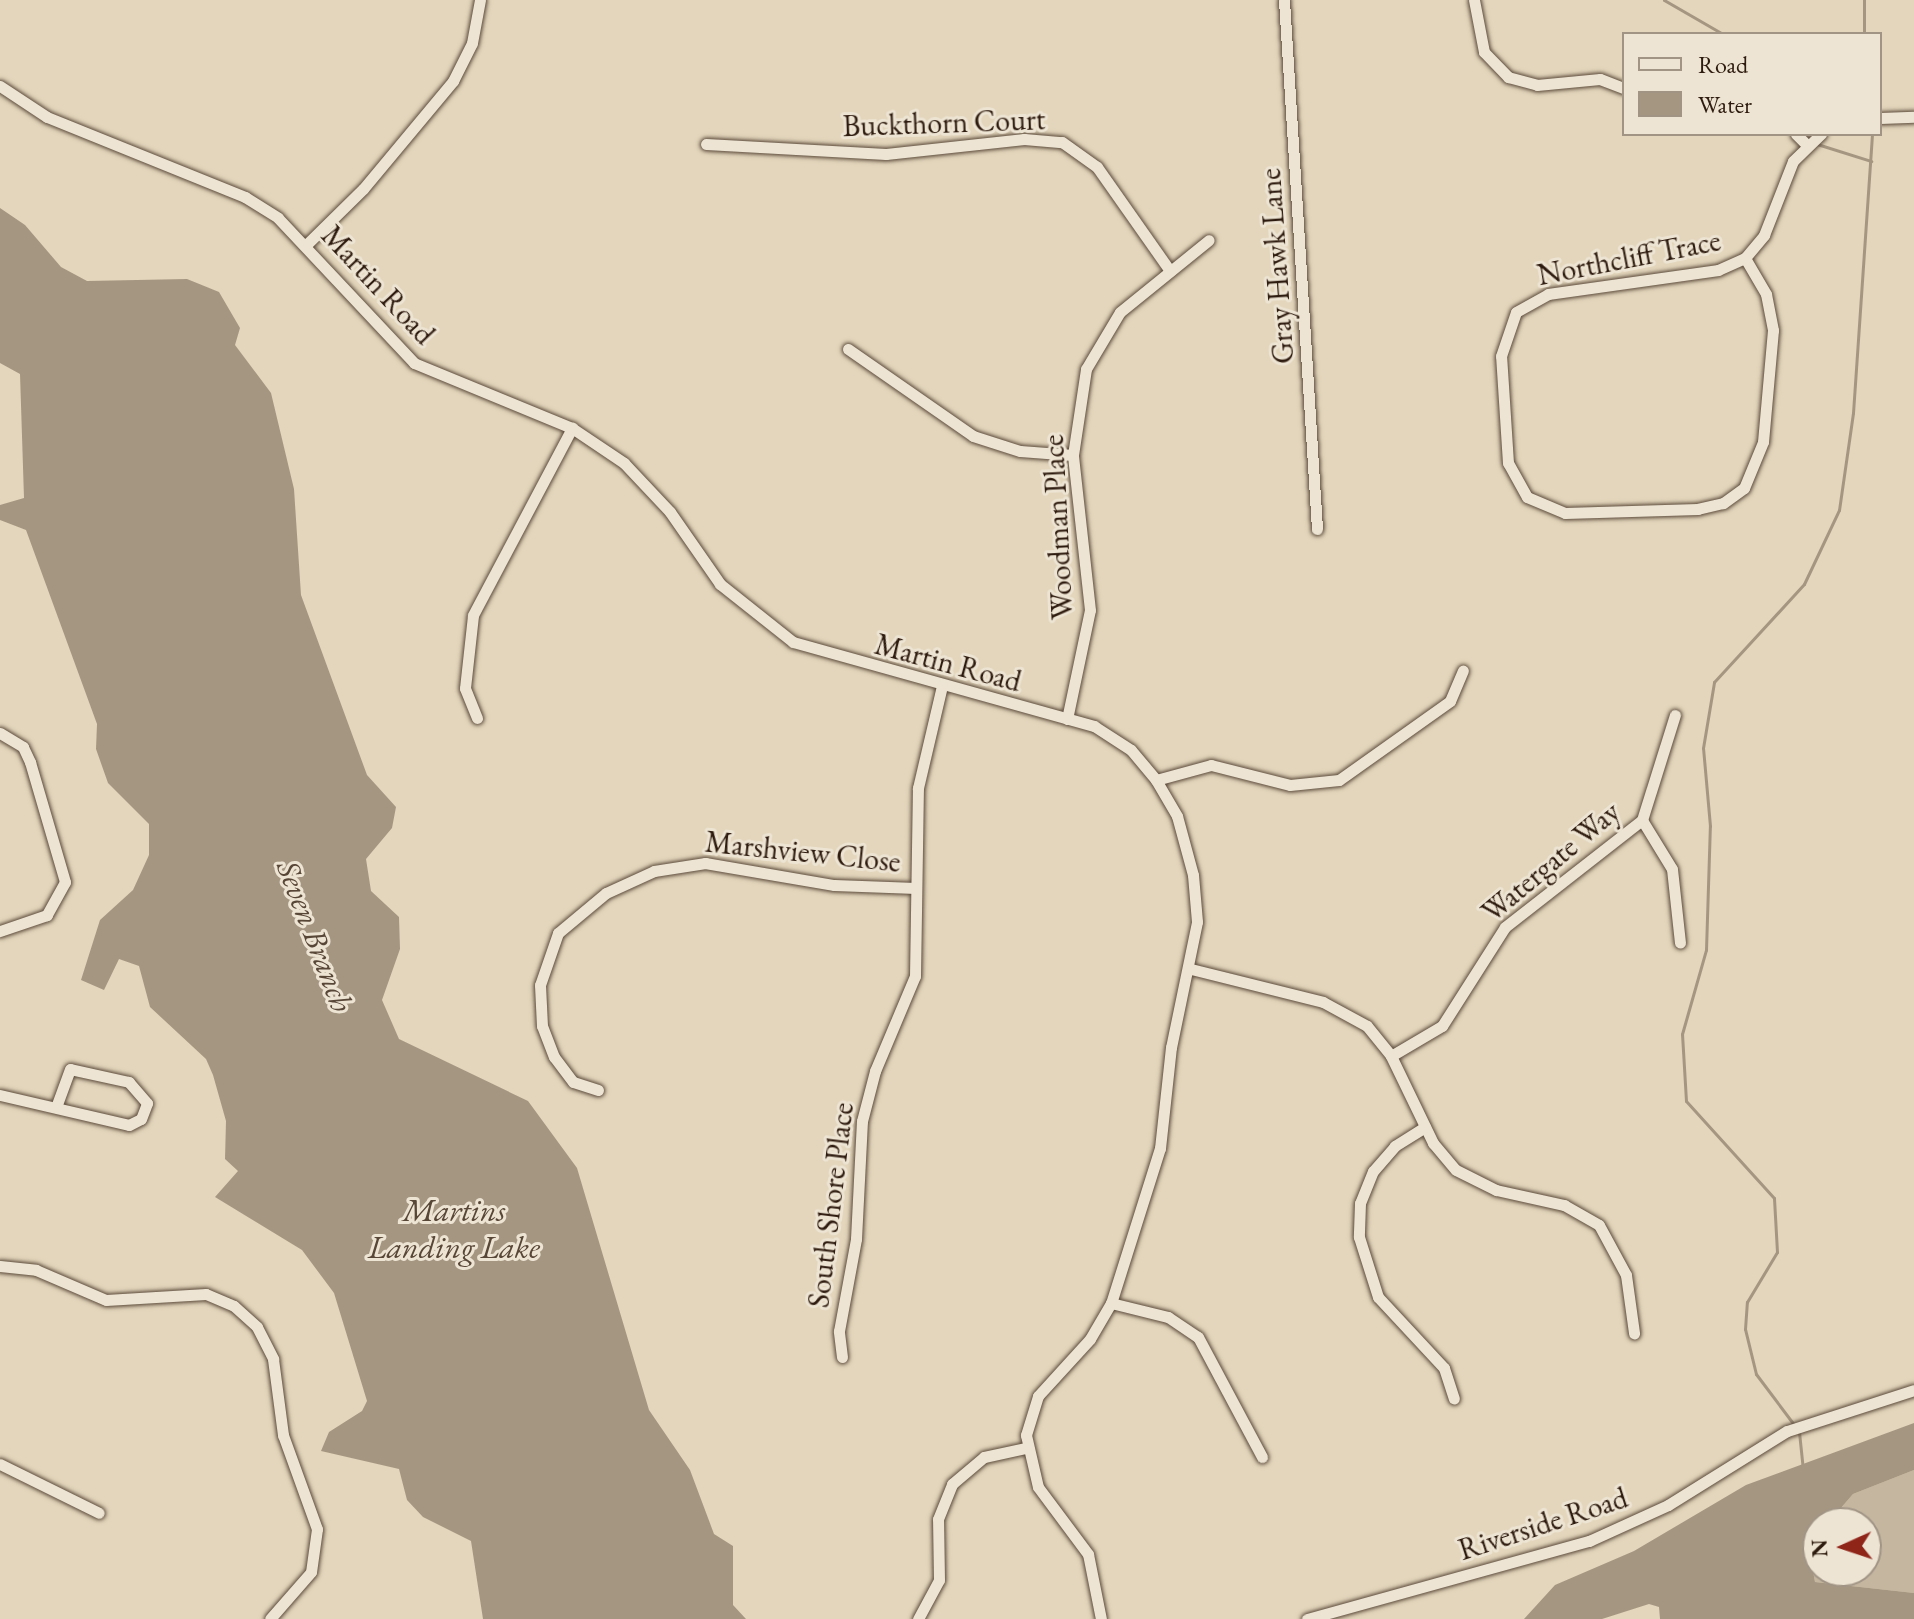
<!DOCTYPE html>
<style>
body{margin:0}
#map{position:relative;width:1914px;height:1619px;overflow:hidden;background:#e3d6bc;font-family:"EB Garamond",serif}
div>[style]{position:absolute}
.green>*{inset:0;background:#c4b69f}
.water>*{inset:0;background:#a59681}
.stream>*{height:3px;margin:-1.5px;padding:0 1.5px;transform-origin:1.5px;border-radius:1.5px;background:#a59681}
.roads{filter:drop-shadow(0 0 2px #5b4a3a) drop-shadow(0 0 2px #5b4a3a)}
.minor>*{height:11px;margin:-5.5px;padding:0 5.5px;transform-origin:5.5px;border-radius:5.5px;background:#ede4d3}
span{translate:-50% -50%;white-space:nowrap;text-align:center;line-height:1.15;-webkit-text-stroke:6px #ede4d3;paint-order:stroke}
.street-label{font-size:30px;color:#2e1b0f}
.water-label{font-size:32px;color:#584637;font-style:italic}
.legend{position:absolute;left:1622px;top:32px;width:260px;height:104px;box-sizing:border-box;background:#ede4d3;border:2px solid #a19485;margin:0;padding:10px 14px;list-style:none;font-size:24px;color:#2e1b0f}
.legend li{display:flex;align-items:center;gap:16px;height:40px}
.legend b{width:40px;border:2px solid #a19485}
.north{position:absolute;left:1802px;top:1507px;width:80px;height:80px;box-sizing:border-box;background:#ede4d3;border:2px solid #a19485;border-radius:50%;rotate:267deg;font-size:22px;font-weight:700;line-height:32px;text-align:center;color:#2e1b0f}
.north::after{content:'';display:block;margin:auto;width:28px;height:36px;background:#8f2418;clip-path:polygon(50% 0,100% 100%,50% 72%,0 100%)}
</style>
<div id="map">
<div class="green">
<div style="clip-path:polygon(1914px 1470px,1914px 1593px,1815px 1582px,1811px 1560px,1818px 1540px,1818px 1571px,1866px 1571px,1866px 1523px,1828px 1523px,1853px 1494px)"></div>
</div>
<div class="water">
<div style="clip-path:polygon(0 208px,25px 225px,61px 267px,87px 281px,187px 279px,219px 292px,240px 328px,235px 345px,271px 393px,294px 489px,301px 595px,367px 775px,396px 807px,392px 828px,366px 859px,371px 891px,399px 917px,400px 949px,382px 1000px,399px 1039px,528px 1101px,577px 1168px,649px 1410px,690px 1470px,714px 1534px,733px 1546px,733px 1605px,746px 1619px,483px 1619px,471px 1541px,423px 1517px,407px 1500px,399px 1469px,321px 1451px,329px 1432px,362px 1411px,367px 1401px,334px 1293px,302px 1250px,215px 1197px,238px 1171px,225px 1159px,226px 1121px,213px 1075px,206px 1059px,150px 1007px,139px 966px,119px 959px,104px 990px,81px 980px,100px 920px,133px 890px,149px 855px,149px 824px,108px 783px,96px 749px,97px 724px,26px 530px,0 520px,0 505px,24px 498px,20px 374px,0 363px)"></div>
<div style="clip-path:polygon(1914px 1423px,1914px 1470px,1853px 1494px,1828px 1523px,1818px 1523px,1811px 1560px,1815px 1582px,1914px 1593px,1914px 1619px,1660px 1619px,1659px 1607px,1649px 1604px,1602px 1619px,1524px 1619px,1555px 1585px,1634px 1551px,1746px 1485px)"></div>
</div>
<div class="stream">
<div style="left:1664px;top:0;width:68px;rotate:30deg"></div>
<div style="left:1864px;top:0;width:34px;rotate:90deg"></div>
<div style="left:1817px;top:144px;width:57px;rotate:17.5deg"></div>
<div style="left:1795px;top:1426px;width:65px;rotate:-126.9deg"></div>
<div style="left:1756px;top:1374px;width:46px;rotate:-103.7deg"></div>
<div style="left:1745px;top:1329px;width:27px;rotate:-86deg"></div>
<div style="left:1747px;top:1302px;width:58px;rotate:-59deg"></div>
<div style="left:1777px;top:1252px;width:54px;rotate:-93.2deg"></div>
<div style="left:1774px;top:1198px;width:131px;rotate:-132.2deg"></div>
<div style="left:1686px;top:1101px;width:67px;rotate:-93.4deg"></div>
<div style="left:1682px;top:1034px;width:87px;rotate:-74.1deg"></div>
<div style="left:1706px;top:950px;width:124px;rotate:-88.2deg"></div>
<div style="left:1710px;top:826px;width:78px;rotate:-95.1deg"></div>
<div style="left:1703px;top:748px;width:67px;rotate:-80.5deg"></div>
<div style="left:1714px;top:682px;width:133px;rotate:-47.4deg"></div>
<div style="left:1804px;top:584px;width:82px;rotate:-64.7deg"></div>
<div style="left:1839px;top:510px;width:98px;rotate:-81.8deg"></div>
<div style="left:1853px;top:413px;width:280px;rotate:-86.1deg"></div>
<div style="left:1799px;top:1432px;width:36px;rotate:84deg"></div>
</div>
<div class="roads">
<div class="minor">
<div style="left:1284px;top:0;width:530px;rotate:86.43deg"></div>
<div style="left:1474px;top:0;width:53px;rotate:79.1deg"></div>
<div style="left:1484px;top:52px;width:35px;rotate:46deg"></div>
<div style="left:1508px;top:77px;width:30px;rotate:15deg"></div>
<div style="left:1537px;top:85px;width:63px;rotate:-5.4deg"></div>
<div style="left:1600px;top:79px;width:26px;rotate:21deg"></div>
<div style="left:0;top:86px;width:56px;rotate:33.4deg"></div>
<div style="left:47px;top:117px;width:214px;rotate:22deg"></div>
<div style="left:245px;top:197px;width:39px;rotate:32deg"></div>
<div style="left:278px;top:218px;width:199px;rotate:46.8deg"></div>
<div style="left:414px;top:363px;width:171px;rotate:22.4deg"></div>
<div style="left:572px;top:428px;width:63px;rotate:33.9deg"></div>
<div style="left:624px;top:463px;width:67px;rotate:46.8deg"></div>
<div style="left:670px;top:512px;width:88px;rotate:55.2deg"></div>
<div style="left:720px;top:584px;width:93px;rotate:38.5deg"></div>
<div style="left:793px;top:642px;width:313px;rotate:15.6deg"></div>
<div style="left:1094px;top:726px;width:44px;rotate:33deg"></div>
<div style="left:1131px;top:750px;width:39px;rotate:50deg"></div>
<div style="left:1156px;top:780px;width:42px;rotate:59.7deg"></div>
<div style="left:1177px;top:816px;width:61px;rotate:74.8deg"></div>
<div style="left:1193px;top:875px;width:47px;rotate:85.1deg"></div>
<div style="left:1197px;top:922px;width:128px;rotate:101.7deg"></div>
<div style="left:1171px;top:1047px;width:102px;rotate:96.2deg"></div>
<div style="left:1160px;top:1148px;width:163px;rotate:107.5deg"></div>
<div style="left:1111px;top:1303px;width:42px;rotate:120.3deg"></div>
<div style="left:1090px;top:1339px;width:77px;rotate:132.4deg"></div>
<div style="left:1038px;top:1396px;width:41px;rotate:107.1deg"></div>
<div style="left:1026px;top:1435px;width:53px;rotate:77deg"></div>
<div style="left:1038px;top:1487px;width:84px;rotate:53.3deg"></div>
<div style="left:1088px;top:1554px;width:66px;rotate:78.7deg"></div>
<div style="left:1880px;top:118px;width:34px;rotate:-2deg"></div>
<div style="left:1796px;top:134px;width:16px;rotate:45deg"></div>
<div style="left:706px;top:144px;width:180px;rotate:3.2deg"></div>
<div style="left:886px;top:154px;width:139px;rotate:-6.2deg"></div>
<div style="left:1024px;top:139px;width:38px;rotate:5deg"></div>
<div style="left:1062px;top:142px;width:43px;rotate:35.5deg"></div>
<div style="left:1097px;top:167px;width:127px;rotate:54.9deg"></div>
<div style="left:308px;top:243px;width:77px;rotate:-44.5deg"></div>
<div style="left:363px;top:189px;width:141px;rotate:-50.2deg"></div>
<div style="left:453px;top:81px;width:42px;rotate:-63.4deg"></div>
<div style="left:472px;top:43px;width:44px;rotate:-79.5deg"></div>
<div style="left:1745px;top:258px;width:42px;rotate:59.7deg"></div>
<div style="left:1766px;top:294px;width:37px;rotate:79deg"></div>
<div style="left:1773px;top:330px;width:112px;rotate:95.1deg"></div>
<div style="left:1763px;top:442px;width:50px;rotate:112.4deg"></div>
<div style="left:1744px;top:488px;width:26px;rotate:144deg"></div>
<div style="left:1723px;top:503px;width:26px;rotate:167deg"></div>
<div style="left:1698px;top:509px;width:133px;rotate:178.3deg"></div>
<div style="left:1565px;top:513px;width:41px;rotate:-157.2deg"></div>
<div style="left:1527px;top:497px;width:39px;rotate:-119deg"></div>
<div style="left:1508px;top:463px;width:107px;rotate:-93.7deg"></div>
<div style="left:1501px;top:356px;width:46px;rotate:-71.2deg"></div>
<div style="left:1516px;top:312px;width:37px;rotate:-29deg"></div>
<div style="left:1548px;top:294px;width:172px;rotate:-8deg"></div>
<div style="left:1718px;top:270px;width:30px;rotate:-24deg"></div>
<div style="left:1745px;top:258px;width:30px;rotate:-50deg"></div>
<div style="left:1764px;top:235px;width:79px;rotate:-68.6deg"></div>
<div style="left:1793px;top:161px;width:39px;rotate:-44deg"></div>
<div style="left:848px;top:349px;width:152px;rotate:34.8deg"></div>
<div style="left:973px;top:436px;width:49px;rotate:17.7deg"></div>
<div style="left:1020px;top:451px;width:53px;rotate:4.3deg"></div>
<div style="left:477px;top:718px;width:32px;rotate:-112deg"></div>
<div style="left:465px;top:688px;width:73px;rotate:-83.7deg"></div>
<div style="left:473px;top:615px;width:212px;rotate:-62.1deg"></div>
<div style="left:1067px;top:719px;width:111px;rotate:-78.1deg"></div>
<div style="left:1090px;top:610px;width:156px;rotate:-96.3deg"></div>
<div style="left:1073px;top:455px;width:87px;rotate:-81.4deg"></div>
<div style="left:1086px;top:369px;width:66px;rotate:-59.2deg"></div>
<div style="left:1120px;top:312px;width:114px;rotate:-39deg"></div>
<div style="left:0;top:733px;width:27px;rotate:31deg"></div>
<div style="left:23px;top:747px;width:17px;rotate:65deg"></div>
<div style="left:30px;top:762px;width:125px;rotate:73.7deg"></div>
<div style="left:65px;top:882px;width:38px;rotate:119deg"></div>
<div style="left:47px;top:915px;width:50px;rotate:161.2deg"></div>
<div style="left:1156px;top:780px;width:57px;rotate:-15.3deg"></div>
<div style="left:1211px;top:765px;width:81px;rotate:14.2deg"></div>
<div style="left:1290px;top:785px;width:49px;rotate:-5.8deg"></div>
<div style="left:1339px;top:780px;width:136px;rotate:-35.4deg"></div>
<div style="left:1450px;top:701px;width:33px;rotate:-67deg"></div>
<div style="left:1642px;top:820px;width:57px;rotate:58.5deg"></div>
<div style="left:1672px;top:869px;width:74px;rotate:83.8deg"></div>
<div style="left:1191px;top:969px;width:136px;rotate:14deg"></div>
<div style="left:1323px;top:1002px;width:50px;rotate:28.6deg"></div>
<div style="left:1367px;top:1026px;width:38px;rotate:51deg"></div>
<div style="left:1391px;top:1056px;width:97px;rotate:64.2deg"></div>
<div style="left:1433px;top:1143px;width:35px;rotate:50deg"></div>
<div style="left:1456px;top:1170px;width:45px;rotate:26.6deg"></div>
<div style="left:1496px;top:1190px;width:70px;rotate:12.4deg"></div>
<div style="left:1564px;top:1205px;width:40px;rotate:29.7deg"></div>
<div style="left:1599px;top:1225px;width:57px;rotate:61.6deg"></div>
<div style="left:1626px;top:1275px;width:59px;rotate:82.1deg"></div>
<div style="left:1391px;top:1056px;width:59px;rotate:-30.5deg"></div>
<div style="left:1442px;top:1026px;width:117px;rotate:-57.5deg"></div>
<div style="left:1505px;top:927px;width:174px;rotate:-38deg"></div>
<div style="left:1642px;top:820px;width:110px;rotate:-72.6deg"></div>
<div style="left:598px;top:1090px;width:26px;rotate:-162deg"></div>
<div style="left:573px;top:1082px;width:31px;rotate:-127deg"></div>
<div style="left:554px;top:1057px;width:33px;rotate:-111deg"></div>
<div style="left:542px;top:1026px;width:41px;rotate:-92.8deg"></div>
<div style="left:540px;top:985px;width:55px;rotate:-70.9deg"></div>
<div style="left:558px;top:933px;width:62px;rotate:-39.8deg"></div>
<div style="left:606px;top:893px;width:53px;rotate:-24.6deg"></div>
<div style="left:654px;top:871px;width:52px;rotate:-8.9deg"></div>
<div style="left:705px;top:863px;width:131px;rotate:9.7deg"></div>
<div style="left:834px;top:885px;width:82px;rotate:2.1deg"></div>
<div style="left:0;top:1095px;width:132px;rotate:13.1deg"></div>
<div style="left:129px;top:1125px;width:13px;rotate:-27deg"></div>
<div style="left:141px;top:1119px;width:17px;rotate:-69deg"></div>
<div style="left:147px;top:1103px;width:28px;rotate:-131deg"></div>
<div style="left:129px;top:1082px;width:60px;rotate:-167.6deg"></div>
<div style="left:70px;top:1069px;width:40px;rotate:110.2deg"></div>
<div style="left:1425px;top:1127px;width:36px;rotate:148deg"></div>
<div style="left:1395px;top:1146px;width:33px;rotate:131deg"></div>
<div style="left:1373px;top:1171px;width:35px;rotate:112deg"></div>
<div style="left:1360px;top:1203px;width:34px;rotate:92deg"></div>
<div style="left:1359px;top:1237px;width:63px;rotate:72.4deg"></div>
<div style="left:1378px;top:1297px;width:97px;rotate:47.1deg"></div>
<div style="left:1444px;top:1368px;width:32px;rotate:72deg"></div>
<div style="left:0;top:1266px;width:36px;rotate:6deg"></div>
<div style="left:36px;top:1270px;width:76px;rotate:23.2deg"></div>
<div style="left:106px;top:1300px;width:100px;rotate:-3.4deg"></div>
<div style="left:206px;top:1294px;width:30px;rotate:23deg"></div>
<div style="left:234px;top:1306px;width:31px;rotate:42deg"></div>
<div style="left:257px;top:1327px;width:36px;rotate:63deg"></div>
<div style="left:273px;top:1359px;width:77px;rotate:82.5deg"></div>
<div style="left:283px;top:1435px;width:100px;rotate:70.1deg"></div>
<div style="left:317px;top:1529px;width:43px;rotate:97.9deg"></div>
<div style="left:311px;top:1572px;width:62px;rotate:131.1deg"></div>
<div style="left:1111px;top:1303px;width:59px;rotate:13.8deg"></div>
<div style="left:1168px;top:1317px;width:36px;rotate:34deg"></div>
<div style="left:1198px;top:1337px;width:136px;rotate:61.9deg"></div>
<div style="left:842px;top:1357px;width:26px;rotate:-97deg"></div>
<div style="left:839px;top:1331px;width:94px;rotate:-79.5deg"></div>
<div style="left:856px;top:1239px;width:118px;rotate:-87.1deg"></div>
<div style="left:862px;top:1121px;width:52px;rotate:-75.4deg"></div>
<div style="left:875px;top:1071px;width:103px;rotate:-67.2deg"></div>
<div style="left:915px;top:976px;width:188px;rotate:-89.1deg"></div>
<div style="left:918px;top:788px;width:105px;rotate:-76.8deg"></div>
<div style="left:0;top:1464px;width:110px;rotate:26.3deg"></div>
<div style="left:918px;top:1619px;width:44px;rotate:-61.7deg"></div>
<div style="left:939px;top:1580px;width:61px;rotate:-90.9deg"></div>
<div style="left:938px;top:1519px;width:38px;rotate:-68deg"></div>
<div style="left:952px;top:1484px;width:42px;rotate:-40.2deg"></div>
<div style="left:984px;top:1457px;width:43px;rotate:-12.1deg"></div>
<div style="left:1307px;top:1619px;width:293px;rotate:-15.5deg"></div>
<div style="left:1589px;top:1541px;width:87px;rotate:-24.5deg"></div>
<div style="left:1668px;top:1505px;width:140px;rotate:-31.9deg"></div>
<div style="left:1787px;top:1431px;width:133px;rotate:-17.9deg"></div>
</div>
</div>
<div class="street-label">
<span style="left:944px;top:123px;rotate:-2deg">Buckthorn Court</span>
<span style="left:1629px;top:258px;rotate:-11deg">Northcliff Trace</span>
<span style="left:1277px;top:266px;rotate:-94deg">Gray Hawk Lane</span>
<span style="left:378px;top:285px;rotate:47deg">Martin Road</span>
<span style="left:1058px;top:527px;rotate:-93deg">Woodman Place</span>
<span style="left:948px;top:663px;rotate:15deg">Martin Road</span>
<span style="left:803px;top:852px;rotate:6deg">Marshview Close</span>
<span style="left:1551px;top:862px;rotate:-40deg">Watergate Way</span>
<span style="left:831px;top:1205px;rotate:-83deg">South Shore Place</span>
<span style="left:1543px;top:1524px;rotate:-18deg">Riverside Road</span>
</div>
<div class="water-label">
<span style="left:315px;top:936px;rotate:69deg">Seven Branch</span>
<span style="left:454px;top:1229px">Martins<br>Landing Lake</span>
</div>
<ul class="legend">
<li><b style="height:10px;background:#ede4d3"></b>Road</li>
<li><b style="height:22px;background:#a59681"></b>Water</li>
</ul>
<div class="north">N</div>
</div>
